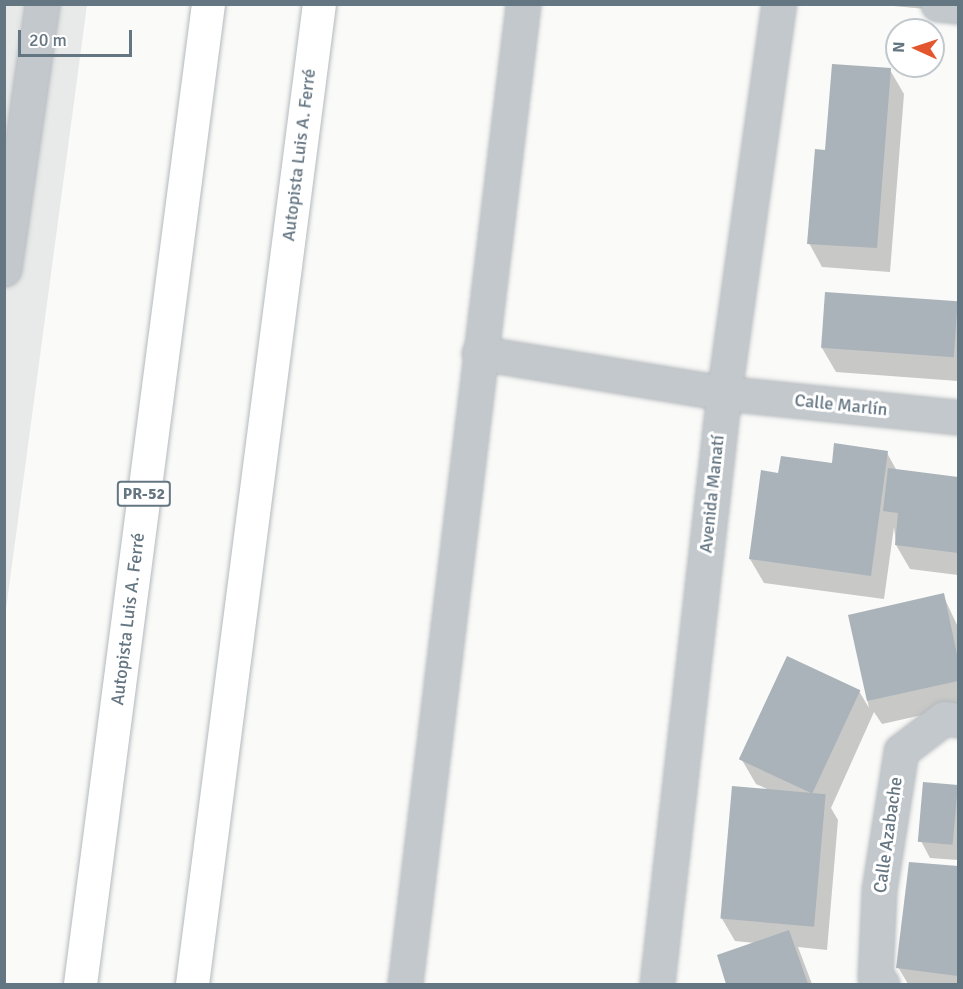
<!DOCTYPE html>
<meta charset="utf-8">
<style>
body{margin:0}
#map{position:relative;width:963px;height:989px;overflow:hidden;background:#fafaf8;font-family:Signika,sans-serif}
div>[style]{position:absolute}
.built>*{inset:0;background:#e8e9e9}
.shadow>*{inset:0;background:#0003}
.building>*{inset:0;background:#aab3b9;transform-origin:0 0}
.roads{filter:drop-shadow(0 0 2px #b4b9bd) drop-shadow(0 0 2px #b4b9bd)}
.minor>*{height:33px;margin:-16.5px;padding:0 16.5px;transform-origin:16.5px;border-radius:16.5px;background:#c3c8cc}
.highway>*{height:33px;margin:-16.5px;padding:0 16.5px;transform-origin:16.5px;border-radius:16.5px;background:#fff}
span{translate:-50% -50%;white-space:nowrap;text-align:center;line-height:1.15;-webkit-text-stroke:6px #fff;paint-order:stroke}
.shield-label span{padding:2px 4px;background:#fff;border:2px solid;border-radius:4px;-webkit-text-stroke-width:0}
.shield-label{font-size:16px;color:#657683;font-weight:700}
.street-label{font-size:18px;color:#657683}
.frame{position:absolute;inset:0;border:6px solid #657683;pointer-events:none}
.north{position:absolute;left:885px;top:18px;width:60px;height:60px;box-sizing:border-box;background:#fff;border:2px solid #c1c8cd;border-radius:50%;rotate:273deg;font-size:16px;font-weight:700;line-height:24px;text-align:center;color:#657683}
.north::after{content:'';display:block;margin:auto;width:21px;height:27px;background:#e4572e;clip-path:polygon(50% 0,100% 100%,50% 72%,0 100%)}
.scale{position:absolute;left:18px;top:30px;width:114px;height:27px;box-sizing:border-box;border:3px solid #657683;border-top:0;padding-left:8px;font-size:18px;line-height:21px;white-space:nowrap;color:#657683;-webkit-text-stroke:4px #fff;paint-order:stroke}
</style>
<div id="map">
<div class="built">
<div style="clip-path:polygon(5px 5px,87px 5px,5px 617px)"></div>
</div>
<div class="shadow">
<div style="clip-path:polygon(872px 4px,958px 4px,958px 12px)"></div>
<div style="clip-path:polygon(890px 70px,904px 94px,890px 272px,822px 267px,809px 243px)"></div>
<div style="clip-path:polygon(826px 294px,958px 303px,958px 381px,836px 372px,822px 348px)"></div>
<div style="clip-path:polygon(887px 453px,897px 471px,958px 479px,958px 575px,910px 569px,896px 545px,894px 527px,884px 599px,764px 583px,750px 559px,779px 475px)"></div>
<div style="clip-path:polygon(943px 595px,958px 627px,958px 707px,882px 724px,874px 712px,831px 808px,838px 820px,827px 950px,798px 947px,812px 984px,728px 984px,719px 956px,755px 943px,735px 941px,721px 917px,772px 791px,756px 784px,742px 760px,859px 691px,869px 708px,849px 616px)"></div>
<div style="clip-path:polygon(924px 784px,958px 786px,958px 860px,930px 858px,921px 841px)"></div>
<div style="clip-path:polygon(911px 864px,958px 868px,958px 984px,908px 984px,898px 967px)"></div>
</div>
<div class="building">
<div style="clip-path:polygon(832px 64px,891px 68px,877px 248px,807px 244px,815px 149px,825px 150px)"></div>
<div style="left:825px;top:292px;width:133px;height:56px;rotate:4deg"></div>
<div style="clip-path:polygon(834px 443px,888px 451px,871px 576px,749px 559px,761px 470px,778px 473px,781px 456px,832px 463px)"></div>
<div style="clip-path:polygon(888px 468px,958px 477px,958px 553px,895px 545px,898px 513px,883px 511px)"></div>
<div style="clip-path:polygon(944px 593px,958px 659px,958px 681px,867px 701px,848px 615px)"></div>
<div style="left:787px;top:656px;width:81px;height:114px;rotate:25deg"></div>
<div style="left:923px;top:782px;width:35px;height:60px;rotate:5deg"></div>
<div style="left:732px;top:786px;width:94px;height:133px;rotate:5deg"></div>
<div style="clip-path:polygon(909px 862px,958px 866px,958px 976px,896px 968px)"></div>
<div style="clip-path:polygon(789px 930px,808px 984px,726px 984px,717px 955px)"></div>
</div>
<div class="roads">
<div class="minor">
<div style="left:938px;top:4px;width:20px;rotate:6deg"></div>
<div style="left:4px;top:269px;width:268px;rotate:-81.8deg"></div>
<div style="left:479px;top:353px;width:248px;rotate:9.3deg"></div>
<div style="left:724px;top:393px;width:235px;rotate:5.9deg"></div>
<div style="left:405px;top:984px;width:987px;rotate:-83.13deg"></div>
<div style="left:657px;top:984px;width:595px;rotate:-83.53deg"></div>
<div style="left:724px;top:393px;width:393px;rotate:-82deg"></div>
<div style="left:882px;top:984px;width:9px;rotate:-139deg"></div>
<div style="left:875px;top:978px;width:88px;rotate:-87.4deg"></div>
<div style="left:879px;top:890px;width:141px;rotate:-81deg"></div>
<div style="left:901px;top:751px;width:54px;rotate:-37.5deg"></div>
<div style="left:944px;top:718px;width:14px;rotate:8deg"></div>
</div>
<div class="highway">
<div style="left:80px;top:984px;width:988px;rotate:-82.56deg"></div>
<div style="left:192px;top:984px;width:988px;rotate:-82.62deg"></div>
</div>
</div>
<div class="shield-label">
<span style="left:144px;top:494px">PR-52</span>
</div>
<div class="street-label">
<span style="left:299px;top:155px;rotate:-83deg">Autopista Luis A. Ferré</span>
<span style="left:841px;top:405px;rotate:6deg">Calle Marlín</span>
<span style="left:712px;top:494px;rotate:-84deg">Avenida Manatí</span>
<span style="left:128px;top:619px;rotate:-83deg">Autopista Luis A. Ferré</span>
<span style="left:888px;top:835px;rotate:-82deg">Calle Azabache</span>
</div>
<div class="frame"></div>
<div class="north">N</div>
<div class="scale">20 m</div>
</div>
